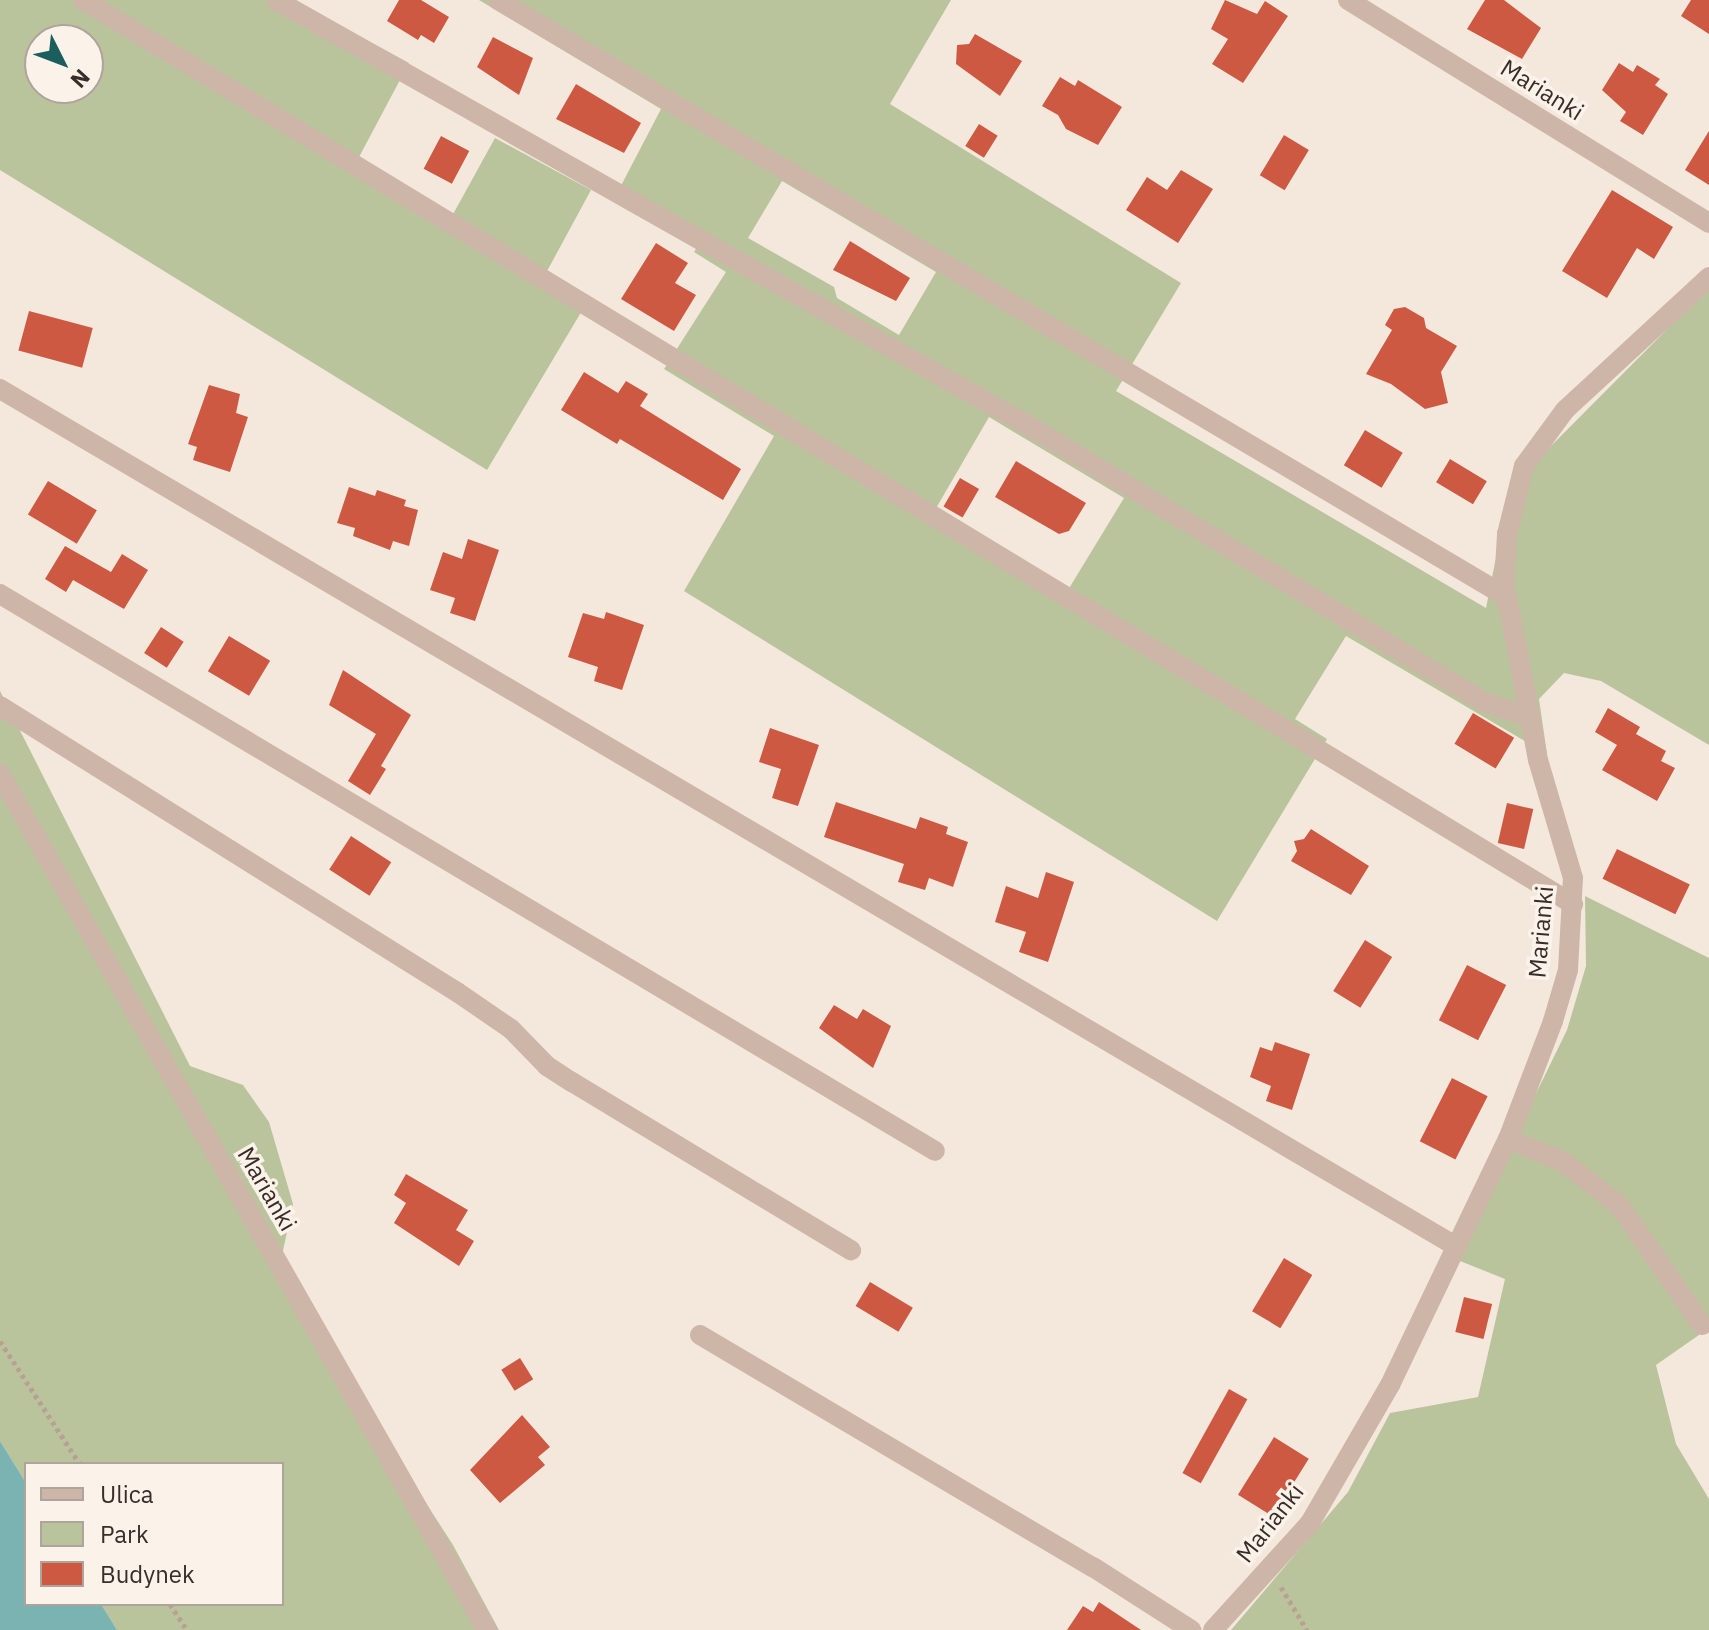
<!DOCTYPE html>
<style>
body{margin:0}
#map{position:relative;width:1709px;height:1630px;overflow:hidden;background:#f4e8dd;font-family:"IBM Plex Sans",sans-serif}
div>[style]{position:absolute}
.green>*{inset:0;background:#bac49c}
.water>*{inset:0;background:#7ab3b1}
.building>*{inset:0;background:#cd5942;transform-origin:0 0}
.path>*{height:5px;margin-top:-2.5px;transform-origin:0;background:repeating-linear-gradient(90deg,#b9a092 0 4px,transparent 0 8px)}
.minor>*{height:20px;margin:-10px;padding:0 10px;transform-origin:10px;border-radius:10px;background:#cdb6a8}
span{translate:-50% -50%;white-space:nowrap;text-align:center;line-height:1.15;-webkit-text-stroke:7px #fbf2ea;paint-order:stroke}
.street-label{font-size:24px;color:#3a2d29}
.legend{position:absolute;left:24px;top:1462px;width:260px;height:144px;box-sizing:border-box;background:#fbf2ea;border:2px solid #aea39d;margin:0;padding:10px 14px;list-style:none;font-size:24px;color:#3a2d29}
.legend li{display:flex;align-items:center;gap:16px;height:40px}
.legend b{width:40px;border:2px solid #aea39d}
.north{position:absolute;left:24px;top:24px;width:80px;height:80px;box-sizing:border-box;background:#fbf2ea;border:2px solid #aea39d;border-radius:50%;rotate:132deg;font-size:22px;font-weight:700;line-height:32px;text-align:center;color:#3a2d29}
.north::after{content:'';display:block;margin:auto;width:28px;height:36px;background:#1b5e5d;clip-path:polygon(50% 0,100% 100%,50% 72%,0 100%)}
</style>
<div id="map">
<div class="green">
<div style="clip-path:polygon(evenodd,0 0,293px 0,409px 63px,358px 159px,452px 216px,495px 138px,591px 190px,546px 273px,589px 299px,487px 470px,0 170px,0 0,40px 40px,88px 40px,88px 88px,40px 88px,40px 40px)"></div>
<div style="clip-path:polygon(evenodd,479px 0,951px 0,890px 104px,1181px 283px,1116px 391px,1486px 608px,1505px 512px,1544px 453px,1709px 287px,1709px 745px,1601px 681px,1564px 673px,1539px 699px,1547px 754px,1346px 636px,1295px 719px,1327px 739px,1217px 921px,684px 591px,774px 436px,664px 369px,726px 272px,694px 252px,697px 247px,613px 201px,661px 109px,479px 0,782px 181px,936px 272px,899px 335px,837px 298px,834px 287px,748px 238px,782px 181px,479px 0,989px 417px,1124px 498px,1068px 590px,935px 510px,989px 417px)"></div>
<div style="clip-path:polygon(0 691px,190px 1066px,243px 1085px,269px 1122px,293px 1204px,278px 1274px,453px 1545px,499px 1630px,117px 1630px,101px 1604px,282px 1604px,282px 1464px,26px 1464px,26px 1483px,0 1441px)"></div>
<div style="clip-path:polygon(1585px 896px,1709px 958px,1709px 1328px,1656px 1365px,1676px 1444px,1709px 1499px,1709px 1630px,1231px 1630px,1348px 1492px,1390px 1413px,1478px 1397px,1505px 1279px,1455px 1259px,1567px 1030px,1586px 966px)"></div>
</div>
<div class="water">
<div style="clip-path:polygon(0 1441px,26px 1483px,26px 1604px,101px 1604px,117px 1630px,0 1630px)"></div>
</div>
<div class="building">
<div style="clip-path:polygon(399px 0,421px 0,449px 17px,434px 43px,421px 35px,418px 40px,387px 21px)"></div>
<div style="clip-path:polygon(1225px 0,1257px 14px,1265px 1px,1288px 16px,1243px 83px,1212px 64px,1228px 39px,1211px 29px)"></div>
<div style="clip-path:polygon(1485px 0,1504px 0,1541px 28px,1522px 59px,1467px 29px)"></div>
<div style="clip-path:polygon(1691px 0,1709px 0,1709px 34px,1681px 16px)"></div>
<div style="clip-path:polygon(975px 34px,1022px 61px,1000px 96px,956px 64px,957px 45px,969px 44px)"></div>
<div style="clip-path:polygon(493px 37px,533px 58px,519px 95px,477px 67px)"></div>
<div style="clip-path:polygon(1619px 63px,1633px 72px,1637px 65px,1660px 79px,1655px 85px,1668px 94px,1643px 135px,1620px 121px,1626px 112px,1602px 90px)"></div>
<div style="clip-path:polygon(1060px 77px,1075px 86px,1078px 80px,1122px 107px,1098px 145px,1066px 129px,1058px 115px,1042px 106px)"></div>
<div style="clip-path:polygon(576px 84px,641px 123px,624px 153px,556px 119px)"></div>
<div style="left:979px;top:124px;width:22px;height:26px;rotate:32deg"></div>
<div style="clip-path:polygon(1709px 131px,1709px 185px,1685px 170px)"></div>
<div style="left:1284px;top:135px;width:29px;height:47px;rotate:31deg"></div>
<div style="left:441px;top:136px;width:32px;height:37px;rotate:28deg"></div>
<div style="clip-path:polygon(1181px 170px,1213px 189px,1178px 243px,1126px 210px,1147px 177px,1167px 190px)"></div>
<div style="clip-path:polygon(1612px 190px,1673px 227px,1654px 259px,1637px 248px,1607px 298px,1562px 271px)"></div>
<div style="clip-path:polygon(850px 241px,910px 278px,896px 301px,833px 270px)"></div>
<div style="clip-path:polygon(656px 243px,688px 263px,675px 283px,696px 295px,674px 331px,621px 299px)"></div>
<div style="clip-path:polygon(1405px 307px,1424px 318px,1426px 328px,1457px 346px,1441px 372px,1448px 403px,1425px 409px,1391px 384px,1366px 374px,1392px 330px,1385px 325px,1394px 309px)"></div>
<div style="left:29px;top:311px;width:66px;height:41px;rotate:15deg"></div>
<div style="clip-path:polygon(584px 372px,618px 393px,626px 381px,648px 394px,640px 406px,741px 469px,723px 500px,620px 439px,617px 444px,561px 410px)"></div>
<div style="clip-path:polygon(209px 385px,240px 394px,236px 413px,248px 417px,230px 472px,193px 460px,197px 447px,188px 444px)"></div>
<div style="left:1365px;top:430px;width:44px;height:41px;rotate:31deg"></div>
<div style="left:1450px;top:459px;width:43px;height:27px;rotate:31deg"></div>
<div style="clip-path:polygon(1016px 461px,1086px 503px,1069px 531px,1059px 534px,995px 497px)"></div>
<div style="left:960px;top:478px;width:22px;height:33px;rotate:30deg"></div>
<div style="left:48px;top:481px;width:57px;height:39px;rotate:31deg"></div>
<div style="clip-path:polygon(349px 487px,375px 496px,377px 490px,406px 500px,404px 506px,418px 510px,409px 546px,393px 541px,390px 550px,353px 536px,355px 528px,337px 523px)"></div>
<div style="clip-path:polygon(468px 539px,499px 550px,475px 621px,450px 613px,455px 598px,430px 590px,443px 552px,462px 559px)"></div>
<div style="clip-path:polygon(65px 546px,111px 572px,122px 554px,148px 570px,124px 609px,73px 580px,66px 592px,45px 579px)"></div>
<div style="clip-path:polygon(606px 612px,644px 625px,622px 690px,594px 681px,598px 667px,568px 657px,583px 613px,604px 619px)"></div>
<div style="left:161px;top:627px;width:27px;height:31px;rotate:33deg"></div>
<div style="left:229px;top:636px;width:48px;height:41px;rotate:31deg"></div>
<div style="clip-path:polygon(343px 670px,411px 715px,381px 766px,386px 769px,370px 795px,348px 781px,376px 734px,329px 705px)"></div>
<div style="clip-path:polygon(1608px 708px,1640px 727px,1636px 734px,1666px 751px,1661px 761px,1675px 768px,1657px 801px,1602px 770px,1617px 745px,1595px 732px)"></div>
<div style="left:1473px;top:713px;width:48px;height:36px;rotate:31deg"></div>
<div style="clip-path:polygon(770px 728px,819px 745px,798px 806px,772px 798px,781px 769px,759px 762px)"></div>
<div style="clip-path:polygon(836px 802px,916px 829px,920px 817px,948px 827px,946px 834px,968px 842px,953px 887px,929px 878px,925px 890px,898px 882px,904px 864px,824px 837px)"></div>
<div style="left:1507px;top:803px;width:27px;height:41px;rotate:13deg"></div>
<div style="clip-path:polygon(1311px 829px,1369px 866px,1351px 895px,1291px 861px,1297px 851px,1294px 841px,1304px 839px)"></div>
<div style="left:351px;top:836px;width:48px;height:40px;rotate:33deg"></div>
<div style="left:1617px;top:849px;width:81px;height:33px;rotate:26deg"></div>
<div style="clip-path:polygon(1046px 872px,1074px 882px,1048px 962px,1019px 952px,1026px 932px,995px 922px,1006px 886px,1038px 898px)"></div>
<div style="left:1365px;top:940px;width:32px;height:60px;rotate:32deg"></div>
<div style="left:1467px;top:965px;width:44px;height:62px;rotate:27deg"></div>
<div style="clip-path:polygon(834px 1005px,857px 1019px,863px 1009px,891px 1026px,873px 1068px,819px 1028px)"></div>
<div style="clip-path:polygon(1275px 1042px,1310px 1054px,1292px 1110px,1266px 1101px,1271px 1086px,1250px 1077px,1260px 1047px,1272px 1051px)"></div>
<div style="left:1452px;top:1078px;width:40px;height:71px;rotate:27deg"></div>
<div style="clip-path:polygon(406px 1174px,468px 1210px,456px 1230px,474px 1241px,459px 1266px,394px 1223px,406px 1203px,394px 1195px)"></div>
<div style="left:1284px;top:1258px;width:33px;height:62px;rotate:31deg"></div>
<div style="left:870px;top:1282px;width:50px;height:28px;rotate:31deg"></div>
<div style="left:1464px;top:1297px;width:29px;height:36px;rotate:14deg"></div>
<div style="left:520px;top:1358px;width:25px;height:22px;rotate:58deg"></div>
<div style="left:1229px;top:1389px;width:21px;height:96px;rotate:29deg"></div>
<div style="clip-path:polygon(522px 1415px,550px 1447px,538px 1457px,545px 1465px,500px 1503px,470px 1470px)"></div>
<div style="left:1274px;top:1437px;width:41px;height:68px;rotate:32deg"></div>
<div style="clip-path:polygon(1099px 1602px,1141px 1630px,1067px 1630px,1083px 1606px,1093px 1612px)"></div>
</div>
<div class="path">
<div style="left:0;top:1341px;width:147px;rotate:57deg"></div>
<div style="left:1281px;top:1587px;width:50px;rotate:58.8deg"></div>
<div style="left:170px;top:1604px;width:31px;rotate:57deg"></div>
</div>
<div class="minor">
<div style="left:83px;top:0;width:1743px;rotate:31.25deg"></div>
<div style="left:276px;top:0;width:859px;rotate:29.49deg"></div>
<div style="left:1024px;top:423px;width:538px;rotate:31.24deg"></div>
<div style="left:1484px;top:702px;width:48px;rotate:18.1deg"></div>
<div style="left:498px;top:0;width:1172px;rotate:30.61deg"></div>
<div style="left:1348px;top:0;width:424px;rotate:31.7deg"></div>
<div style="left:0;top:389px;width:1691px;rotate:30.49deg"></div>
<div style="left:0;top:594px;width:1088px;rotate:30.78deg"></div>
<div style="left:0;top:706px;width:539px;rotate:32.04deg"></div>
<div style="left:457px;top:992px;width:65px;rotate:34.4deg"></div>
<div style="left:511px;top:1029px;width:52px;rotate:45.8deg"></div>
<div style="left:547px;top:1066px;width:30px;rotate:33deg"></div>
<div style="left:572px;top:1082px;width:326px;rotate:31.1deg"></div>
<div style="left:0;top:774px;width:985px;rotate:60.36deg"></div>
<div style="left:1508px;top:1139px;width:58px;rotate:22.2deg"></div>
<div style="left:1562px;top:1161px;width:72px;rotate:37.7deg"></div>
<div style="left:1619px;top:1205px;width:146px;rotate:55.3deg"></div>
<div style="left:700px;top:1335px;width:456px;rotate:30.6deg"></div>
<div style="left:1093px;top:1567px;width:117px;rotate:32.7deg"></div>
<div style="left:1213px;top:1630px;width:144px;rotate:-47.8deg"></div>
<div style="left:1310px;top:1523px;width:160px;rotate:-59.9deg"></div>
<div style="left:1390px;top:1385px;width:273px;rotate:-64.4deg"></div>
<div style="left:1508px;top:1139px;width:126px;rotate:-69.1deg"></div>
<div style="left:1553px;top:1021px;width:53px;rotate:-73.6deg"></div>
<div style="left:1568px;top:970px;width:92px;rotate:-86.9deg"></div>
<div style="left:1573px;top:878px;width:123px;rotate:-106.5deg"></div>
<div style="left:1538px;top:760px;width:134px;rotate:-100.7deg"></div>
<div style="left:1513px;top:628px;width:44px;rotate:-101.8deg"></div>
<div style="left:1504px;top:585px;width:51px;rotate:-86.6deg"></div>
<div style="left:1507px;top:534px;width:70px;rotate:-76deg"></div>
<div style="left:1524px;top:466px;width:69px;rotate:-53.8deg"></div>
<div style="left:1565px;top:410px;width:196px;rotate:-42.7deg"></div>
</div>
<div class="street-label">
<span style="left:1542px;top:90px;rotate:32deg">Marianki</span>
<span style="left:1541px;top:932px;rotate:-85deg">Marianki</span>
<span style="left:267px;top:1189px;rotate:60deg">Marianki</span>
<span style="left:1270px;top:1523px;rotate:-52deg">Marianki</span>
</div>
<ul class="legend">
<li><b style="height:10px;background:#cdb6a8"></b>Ulica</li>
<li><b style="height:22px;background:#bac49c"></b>Park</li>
<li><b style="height:22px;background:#cd5942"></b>Budynek</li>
</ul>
<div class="north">N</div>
</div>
